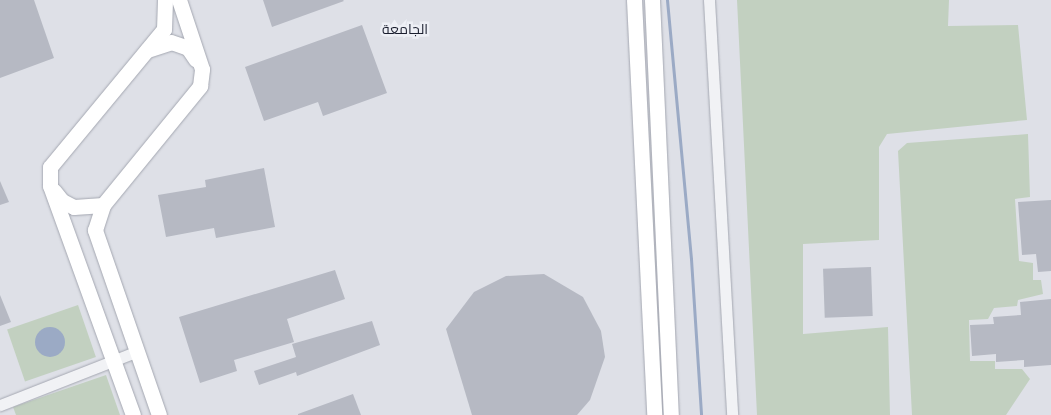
<!DOCTYPE html>
<meta charset="utf-8">
<style>
body{margin:0}
#map{position:relative;width:1051px;height:415px;overflow:hidden;background:#dee0e7;font-family:"Public Sans",Cairo,sans-serif}
div>[style]{position:absolute}
.green>*{inset:0;background:#c2d0c0;transform-origin:0 0}
.water>*{inset:0;background:#9baac5}
.round{border-radius:50%}
.stream>*{height:3px;margin:-1.5px;padding:0 1.5px;transform-origin:1.5px;border-radius:1.5px;background:#9baac5}
.building>*{inset:0;background:#b6b9c3;transform-origin:0 0}
.roads{filter:drop-shadow(0 0 1px #a4a7b1) drop-shadow(0 0 1px #a4a7b1)}
.minor>*{height:11px;margin:-5.5px;padding:0 5.5px;transform-origin:5.5px;border-radius:5.5px;background:#f1f2f5}
.secondary>*{height:15px;margin:-7.5px;padding:0 7.5px;transform-origin:7.5px;border-radius:7.5px;background:#fff}
span{translate:-50% -50%;white-space:nowrap;text-align:center;line-height:1.15;-webkit-text-stroke:5px #edeff5;paint-order:stroke}
.neighbourhood-label{font-size:14px;color:#1a1e2e}
</style>
<div id="map">
<div class="green">
<div style="clip-path:polygon(737px 0,949px 0,948px 26px,1018px 25px,1027px 120px,887px 134px,879px 147px,879px 240px,803px 244px,803px 334px,888px 327px,890px 415px,757px 415px)"></div>
<div style="clip-path:polygon(1028px 134px,1030px 197px,1015px 199px,1019px 261px,1033px 263px,1033px 280px,1041px 280px,1043px 294px,1018px 300px,1017px 306px,994px 308px,988px 319px,969px 320px,970px 361px,995px 361px,995px 369px,1022px 369px,1030px 379px,1006px 415px,912px 415px,898px 151px,907px 143px)"></div>
<div style="left:78px;top:305px;width:55px;height:75px;rotate:71deg"></div>
<div style="clip-path:polygon(106px 375px,120px 415px,16px 415px,13px 407px)"></div>
</div>
<div class="water">
<div class="round" style="left:35px;top:327px;width:30px;height:30px"></div>
</div>
<div class="stream">
<div style="left:667px;top:0;width:260px;rotate:84.7deg"></div>
<div style="left:691px;top:259px;width:156px;rotate:86.3deg"></div>
</div>
<div class="building">
<div style="clip-path:polygon(0 0,34px 0,54px 58px,0 78px)"></div>
<div style="clip-path:polygon(263px 0,343px 0,344px 1px,272px 27px)"></div>
<div style="clip-path:polygon(362px 25px,387px 93px,323px 116px,318px 102px,264px 121px,245px 67px)"></div>
<div style="clip-path:polygon(264px 168px,275px 227px,216px 238px,214px 228px,166px 237px,158px 195px,206px 187px,205px 180px)"></div>
<div style="clip-path:polygon(0 181px,9px 202px,0 205px)"></div>
<div style="clip-path:polygon(1051px 200px,1051px 271px,1038px 272px,1036px 254px,1022px 255px,1018px 202px)"></div>
<div style="left:871px;top:267px;width:49px;height:48px;rotate:88deg"></div>
<div style="clip-path:polygon(335px 270px,345px 299px,287px 319px,294px 342px,234px 360px,237px 371px,200px 383px,179px 317px)"></div>
<div style="clip-path:polygon(544px 274px,583px 297px,601px 331px,605px 357px,590px 400px,577px 415px,472px 415px,446px 329px,474px 292px,506px 276px)"></div>
<div style="clip-path:polygon(0 295px,11px 322px,0 326px)"></div>
<div style="clip-path:polygon(1051px 299px,1051px 365px,1024px 367px,1024px 360px,996px 362px,996px 354px,972px 356px,970px 325px,994px 324px,993px 317px,1021px 315px,1020px 302px)"></div>
<div style="clip-path:polygon(372px 321px,380px 345px,297px 376px,296px 372px,259px 385px,254px 371px,296px 357px,292px 344px)"></div>
<div style="clip-path:polygon(353px 394px,361px 415px,298px 415px,298px 414px)"></div>
</div>
<div class="roads">
<div class="minor">
<div style="left:709px;top:0;width:416px;rotate:86.8deg"></div>
<div style="left:0;top:405px;width:145px;rotate:-21.4deg"></div>
</div>
<div class="secondary">
<div style="left:634px;top:0;width:415px;rotate:87.2deg"></div>
<div style="left:652px;top:0;width:415px;rotate:87.4deg"></div>
<div style="left:147px;top:50px;width:25px;rotate:-18deg"></div>
<div style="left:171px;top:42px;width:18px;rotate:19deg"></div>
<div style="left:188px;top:48px;width:14px;rotate:56deg"></div>
<div style="left:54px;top:191px;width:13px;rotate:51deg"></div>
<div style="left:62px;top:201px;width:13px;rotate:27deg"></div>
<div style="left:74px;top:207px;width:29px;rotate:-4deg"></div>
<div style="left:133px;top:415px;width:244px;rotate:-109.9deg"></div>
<div style="left:50px;top:186px;width:19px;rotate:-90deg"></div>
<div style="left:50px;top:167px;width:179px;rotate:-50.4deg"></div>
<div style="left:164px;top:29px;width:29px;rotate:-88deg"></div>
<div style="left:159px;top:415px;width:196px;rotate:-109.1deg"></div>
<div style="left:95px;top:230px;width:26px;rotate:-72deg"></div>
<div style="left:103px;top:205px;width:154px;rotate:-50.8deg"></div>
<div style="left:200px;top:86px;width:17px;rotate:-83deg"></div>
<div style="left:202px;top:69px;width:73px;rotate:-108.4deg"></div>
</div>
</div>
<div class="neighbourhood-label">
<span style="left:405px;top:29px">الجامعة</span>
</div>
</div>
